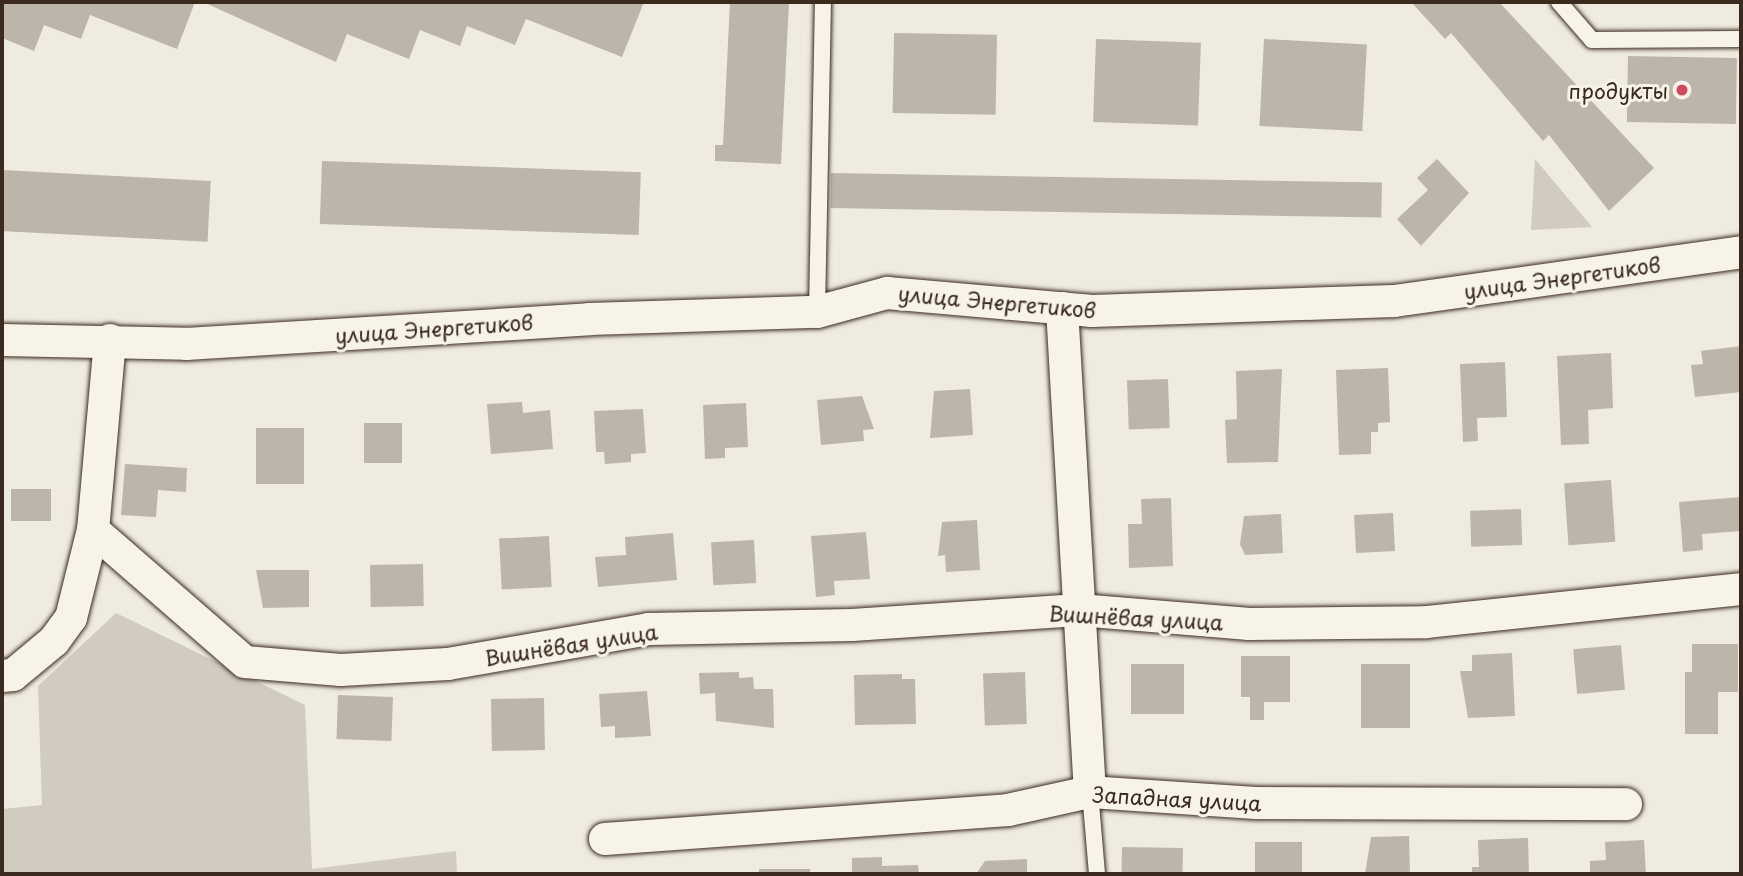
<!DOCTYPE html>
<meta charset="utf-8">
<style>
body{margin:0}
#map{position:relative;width:1743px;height:876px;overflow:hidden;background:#efebe0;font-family:"Playpen Sans",sans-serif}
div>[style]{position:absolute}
.green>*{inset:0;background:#d1cbc0}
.building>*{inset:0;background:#bdb5aa;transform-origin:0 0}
.roads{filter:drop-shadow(0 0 2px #3b2a1e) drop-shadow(0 0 2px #3b2a1e)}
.service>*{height:16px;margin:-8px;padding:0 8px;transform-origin:8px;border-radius:8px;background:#f7f3e8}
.minor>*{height:32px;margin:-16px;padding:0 16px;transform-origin:16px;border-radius:16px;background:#f7f3e8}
.dots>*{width:19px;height:19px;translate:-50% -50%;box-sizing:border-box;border:4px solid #f7f3e8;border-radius:50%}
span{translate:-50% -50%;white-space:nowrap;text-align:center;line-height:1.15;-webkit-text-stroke:6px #f7f3e8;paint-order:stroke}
.poi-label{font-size:21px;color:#3b2a1e}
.right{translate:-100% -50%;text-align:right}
.street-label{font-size:21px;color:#3b2a1e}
.frame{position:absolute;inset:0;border:4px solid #3b2a1e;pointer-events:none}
</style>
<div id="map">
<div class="green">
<div style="clip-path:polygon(1535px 159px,1592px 227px,1531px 230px)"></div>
<div style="clip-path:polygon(116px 613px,305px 705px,312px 869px,456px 851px,457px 874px,2px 874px,2px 809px,42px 805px,38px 686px)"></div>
</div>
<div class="building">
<div style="clip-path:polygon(2px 2px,195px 2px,177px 49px,90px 15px,81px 39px,44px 25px,34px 51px,2px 38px)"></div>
<div style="clip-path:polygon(203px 2px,644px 2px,622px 57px,526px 19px,515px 45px,467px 26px,460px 46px,420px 30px,409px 59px,347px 34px,336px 62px)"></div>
<div style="clip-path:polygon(730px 2px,789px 2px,781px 164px,715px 161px,715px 145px,723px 145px)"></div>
<div style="clip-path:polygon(1411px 2px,1499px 2px,1654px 168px,1609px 211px,1549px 135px,1543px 141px,1451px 33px,1445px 39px)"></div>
<div style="left:894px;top:33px;width:103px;height:80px;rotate:1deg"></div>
<div style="left:1096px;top:39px;width:105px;height:83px;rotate:2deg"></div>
<div style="left:1264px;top:39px;width:103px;height:87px;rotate:3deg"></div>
<div style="left:1628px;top:56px;width:109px;height:66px;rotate:1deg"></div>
<div style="clip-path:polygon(1437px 159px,1469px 193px,1421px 246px,1397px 219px,1428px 190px,1417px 178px)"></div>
<div style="left:322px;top:161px;width:319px;height:63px;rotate:2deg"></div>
<div style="left:2px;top:170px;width:209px;height:61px;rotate:3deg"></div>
<div style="left:831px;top:173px;width:551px;height:35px;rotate:1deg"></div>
<div style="clip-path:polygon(1741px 346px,1741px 392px,1695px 397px,1691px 365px,1703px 364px,1701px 351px)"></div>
<div style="clip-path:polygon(1611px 353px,1613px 408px,1588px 410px,1589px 444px,1561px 445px,1557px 356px)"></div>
<div style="clip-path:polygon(1505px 362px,1507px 417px,1477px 418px,1478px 441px,1463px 442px,1460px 364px)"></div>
<div style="clip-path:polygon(1388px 368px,1390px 422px,1378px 423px,1378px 432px,1371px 432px,1371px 454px,1339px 455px,1336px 370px)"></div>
<div style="clip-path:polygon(1282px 369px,1278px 462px,1227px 463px,1225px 420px,1237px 419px,1236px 371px)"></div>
<div style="left:1168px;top:379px;width:49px;height:41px;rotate:88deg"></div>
<div style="clip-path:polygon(970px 389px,973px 435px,930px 438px,934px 391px)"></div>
<div style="clip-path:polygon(862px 396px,874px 429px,863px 430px,864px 441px,821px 445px,817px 400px)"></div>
<div style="clip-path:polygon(522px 402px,523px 413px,550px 410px,553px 449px,491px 454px,487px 404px)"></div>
<div style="clip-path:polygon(746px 403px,748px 447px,725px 448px,725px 458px,705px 459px,703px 405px)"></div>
<div style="clip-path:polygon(643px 409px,646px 453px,631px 454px,631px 462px,605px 464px,604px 452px,596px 452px,594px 411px)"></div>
<div style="left:364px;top:423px;width:38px;height:40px"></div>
<div style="left:256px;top:428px;width:48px;height:56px"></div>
<div style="clip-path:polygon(125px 464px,187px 468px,186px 492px,158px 490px,156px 517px,121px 515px)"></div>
<div style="left:1611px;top:480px;width:62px;height:47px;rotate:86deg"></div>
<div style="left:11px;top:489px;width:40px;height:32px"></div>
<div style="clip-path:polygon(1741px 497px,1741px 531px,1702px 534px,1703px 550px,1683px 552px,1679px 502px)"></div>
<div style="clip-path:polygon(1171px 498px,1173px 566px,1129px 568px,1128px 524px,1142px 524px,1141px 499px)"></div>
<div style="left:1521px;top:509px;width:36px;height:51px;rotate:88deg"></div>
<div style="left:1393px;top:513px;width:38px;height:39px;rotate:87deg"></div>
<div style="clip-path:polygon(1281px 514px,1283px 553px,1245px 555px,1240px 544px,1244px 516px)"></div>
<div style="clip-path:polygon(977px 520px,980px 570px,946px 572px,945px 555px,938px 556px,942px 522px)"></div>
<div style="clip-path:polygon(866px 532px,870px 579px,834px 581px,835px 595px,816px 597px,811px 536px)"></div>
<div style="clip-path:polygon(673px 533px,677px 580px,598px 587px,595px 557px,626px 555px,625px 537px)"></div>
<div style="left:549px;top:536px;width:51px;height:50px;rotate:87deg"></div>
<div style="left:754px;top:540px;width:43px;height:43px;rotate:87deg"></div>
<div style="left:423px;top:564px;width:42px;height:53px;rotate:89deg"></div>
<div style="clip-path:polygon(256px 570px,309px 570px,309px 607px,263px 608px)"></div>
<div style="clip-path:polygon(1692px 644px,1738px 644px,1738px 692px,1718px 692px,1718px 734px,1685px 734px,1685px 672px,1692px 672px)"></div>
<div style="left:1621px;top:645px;width:45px;height:48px;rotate:85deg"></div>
<div style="clip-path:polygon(1512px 653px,1515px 716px,1468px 718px,1460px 671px,1472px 671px,1472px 655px)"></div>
<div style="clip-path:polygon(1241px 656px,1290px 656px,1290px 702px,1264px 702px,1264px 720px,1250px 720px,1250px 697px,1241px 697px)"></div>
<div style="left:1131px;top:664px;width:53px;height:50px"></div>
<div style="left:1361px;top:664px;width:49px;height:64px"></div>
<div style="clip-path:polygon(739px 672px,739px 678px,753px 677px,754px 689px,773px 689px,774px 728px,716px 721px,715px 693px,700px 694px,699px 673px)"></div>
<div style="left:1025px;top:672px;width:52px;height:42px;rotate:88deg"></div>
<div style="clip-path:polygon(902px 674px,902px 679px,915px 679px,916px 724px,855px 725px,854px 675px)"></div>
<div style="clip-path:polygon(647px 691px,651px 736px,615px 738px,615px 726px,601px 727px,599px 694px)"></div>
<div style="left:338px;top:695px;width:55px;height:44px;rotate:2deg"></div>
<div style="left:544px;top:698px;width:52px;height:53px;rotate:89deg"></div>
<div style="clip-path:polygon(1409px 836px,1410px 874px,1365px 874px,1371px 837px)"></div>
<div style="clip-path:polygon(1528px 838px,1529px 874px,1472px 874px,1472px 867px,1479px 867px,1478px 840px)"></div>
<div style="clip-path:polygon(1644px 840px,1646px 874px,1590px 874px,1590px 861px,1606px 860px,1605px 842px)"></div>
<div style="left:1255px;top:842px;width:47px;height:32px"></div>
<div style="left:1122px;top:847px;width:61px;height:27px;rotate:1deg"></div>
<div style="clip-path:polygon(882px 857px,882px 866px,918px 865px,919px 874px,852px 874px,852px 858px)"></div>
<div style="clip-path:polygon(1027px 859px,1027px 874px,976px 874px,985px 861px)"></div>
<div style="left:759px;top:869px;width:51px;height:5px"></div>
</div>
<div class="roads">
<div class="service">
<div style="left:1559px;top:2px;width:50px;rotate:49deg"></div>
<div style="left:1592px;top:40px;width:149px;rotate:-0.4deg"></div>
<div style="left:817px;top:312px;width:310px;rotate:-88.9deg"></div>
<div style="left:1090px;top:792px;width:82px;rotate:85.1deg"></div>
</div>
<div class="minor">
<div style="left:1062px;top:308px;width:485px;rotate:86.7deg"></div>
<div style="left:2px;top:340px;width:184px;rotate:1.2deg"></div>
<div style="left:186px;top:344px;width:404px;rotate:-3.5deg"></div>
<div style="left:589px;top:319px;width:228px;rotate:-1.8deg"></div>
<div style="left:817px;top:312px;width:73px;rotate:-15.2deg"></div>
<div style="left:887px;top:293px;width:206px;rotate:5deg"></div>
<div style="left:1092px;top:311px;width:302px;rotate:-1.9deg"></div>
<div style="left:1394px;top:301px;width:350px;rotate:-8deg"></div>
<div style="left:110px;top:340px;width:191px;rotate:95.1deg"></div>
<div style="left:93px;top:530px;width:201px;rotate:41deg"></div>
<div style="left:245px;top:662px;width:96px;rotate:4.8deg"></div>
<div style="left:341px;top:670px;width:107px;rotate:-3.2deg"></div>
<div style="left:448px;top:664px;width:204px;rotate:-9.9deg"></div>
<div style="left:649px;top:629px;width:203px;rotate:-1.1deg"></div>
<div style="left:852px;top:625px;width:227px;rotate:-3.8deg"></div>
<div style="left:1079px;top:610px;width:171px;rotate:4.7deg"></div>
<div style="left:1249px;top:624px;width:178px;rotate:-0.6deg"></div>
<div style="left:1427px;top:622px;width:316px;rotate:-6deg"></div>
<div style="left:2px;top:676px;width:11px;rotate:-5deg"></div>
<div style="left:13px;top:675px;width:53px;rotate:-39.7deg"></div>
<div style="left:54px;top:641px;width:29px;rotate:-54deg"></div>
<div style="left:71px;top:618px;width:91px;rotate:-76deg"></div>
<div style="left:605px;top:839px;width:404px;rotate:-4.1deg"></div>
<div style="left:1008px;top:810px;width:84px;rotate:-12.4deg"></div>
<div style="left:1090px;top:792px;width:166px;rotate:3.8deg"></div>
<div style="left:1256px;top:803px;width:370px;rotate:0.2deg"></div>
</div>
</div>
<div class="dots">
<div style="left:1682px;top:90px;background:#d1495b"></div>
</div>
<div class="poi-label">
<span class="right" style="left:1668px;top:90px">продукты</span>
</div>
<div class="street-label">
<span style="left:1562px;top:277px;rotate:-8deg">улица Энергетиков</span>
<span style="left:997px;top:301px;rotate:5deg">улица Энергетиков</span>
<span style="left:434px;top:328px;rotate:-4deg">улица Энергетиков</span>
<span style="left:1136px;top:617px;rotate:3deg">Вишнёвая улица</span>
<span style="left:571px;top:644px;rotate:-9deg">Вишнёвая улица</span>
<span style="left:1177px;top:798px;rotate:3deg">Западная улица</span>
</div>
<div class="frame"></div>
</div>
